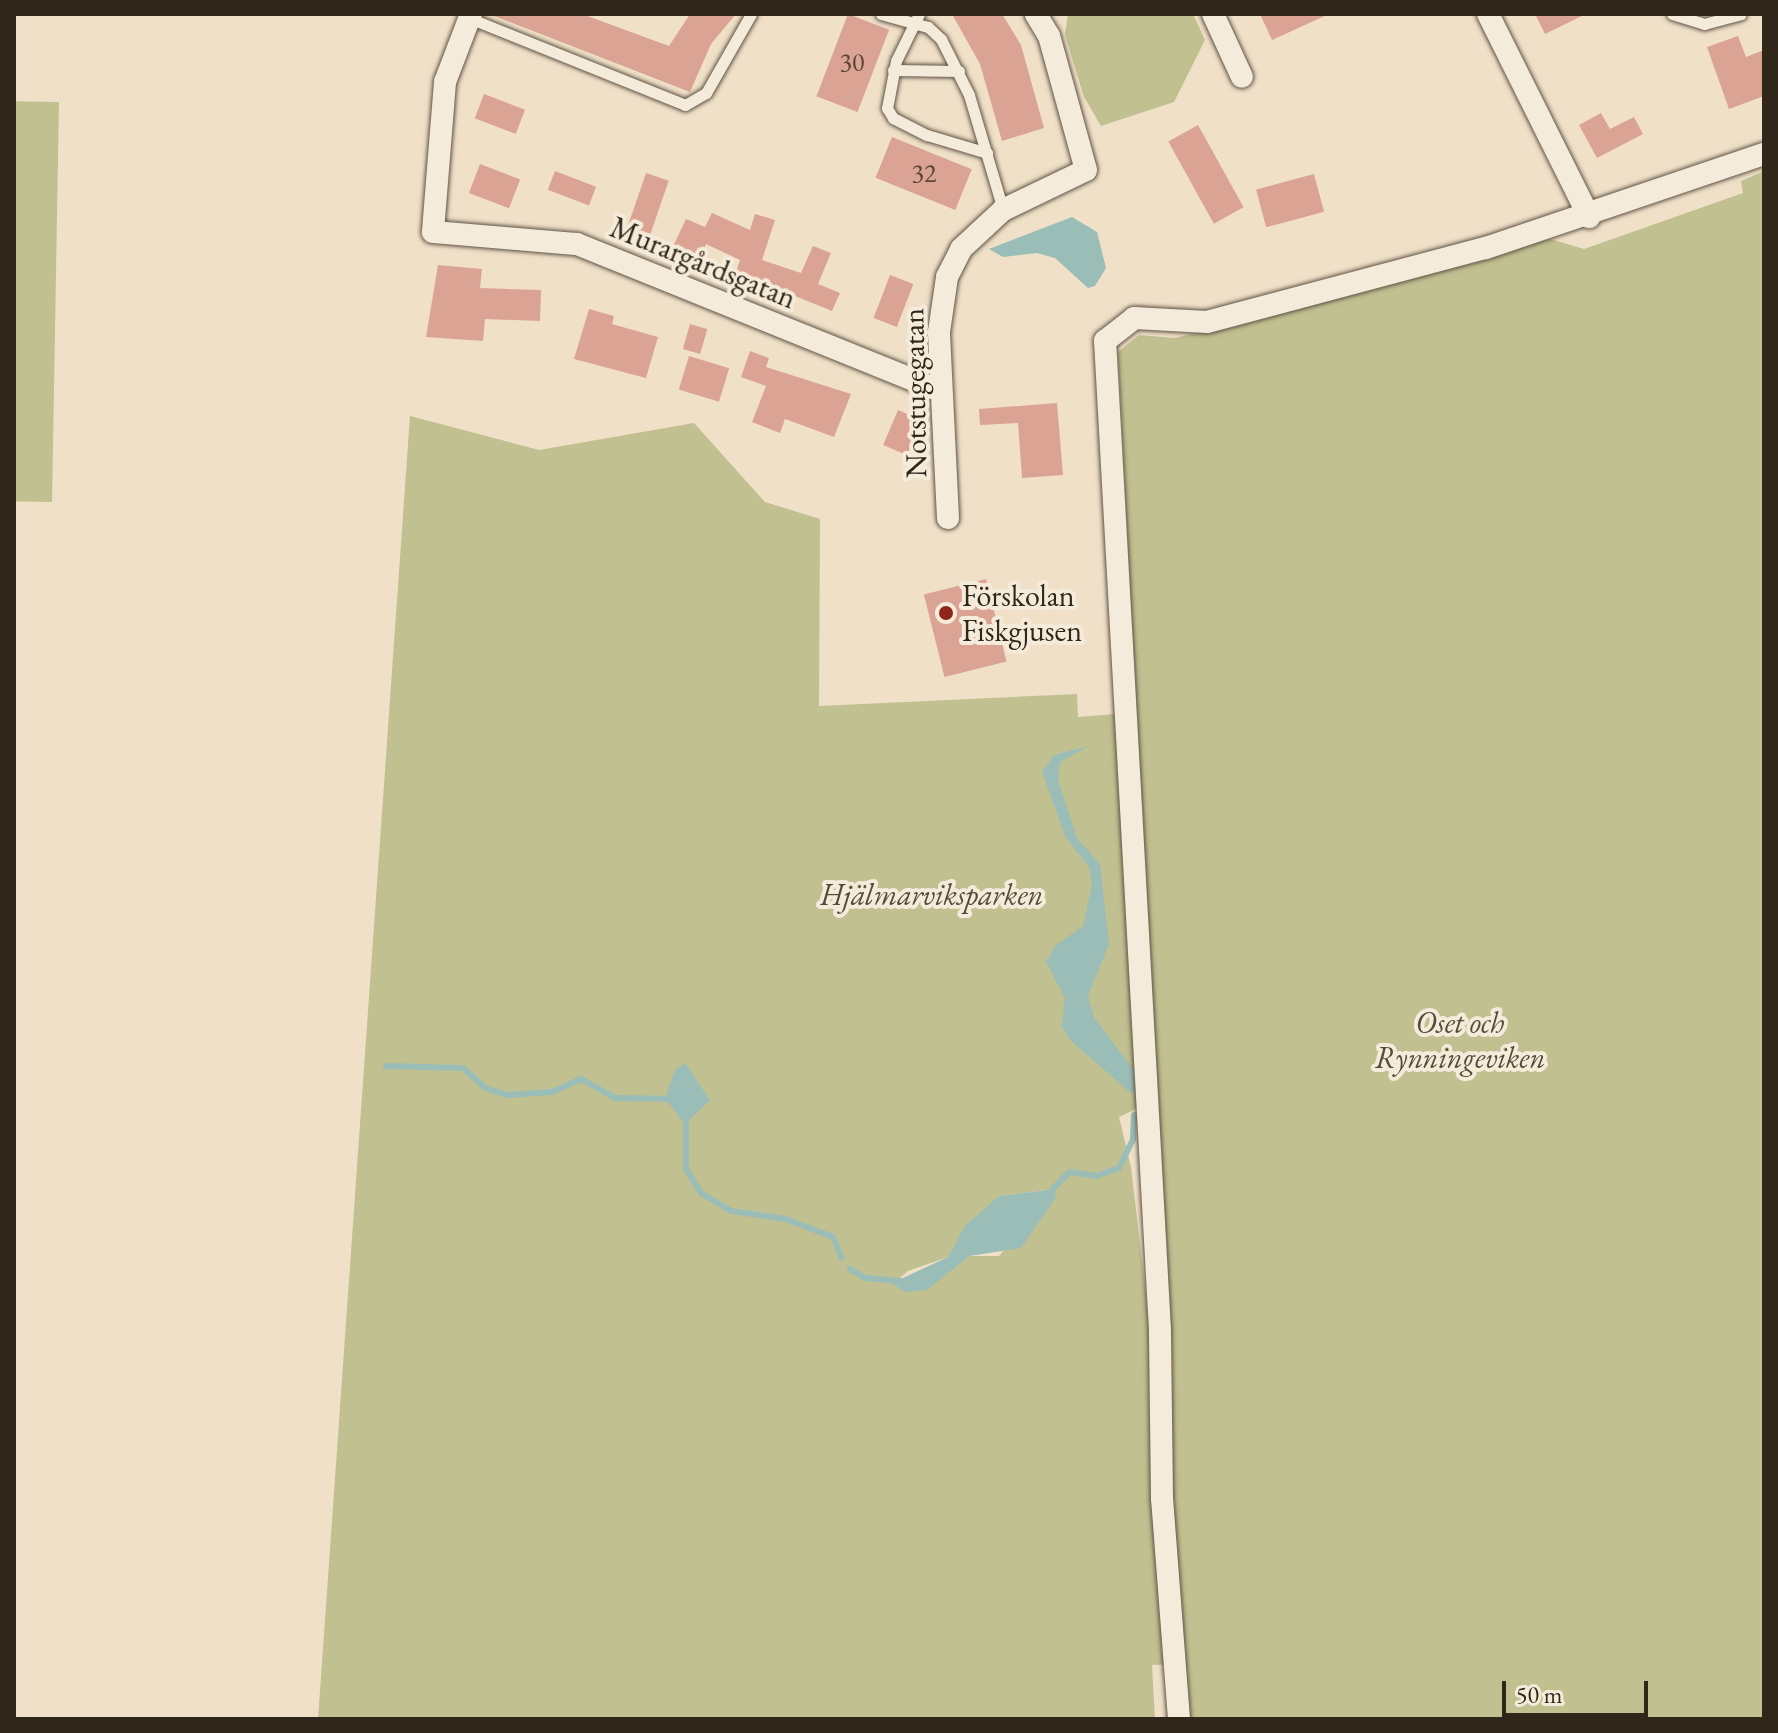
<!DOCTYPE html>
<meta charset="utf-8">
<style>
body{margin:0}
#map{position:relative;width:1778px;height:1733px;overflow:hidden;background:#f0e0c8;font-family:"EB Garamond",serif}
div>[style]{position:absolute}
.green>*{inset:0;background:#c1c091;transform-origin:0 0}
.water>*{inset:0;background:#9abdb8}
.stream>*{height:6px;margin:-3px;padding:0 3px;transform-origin:3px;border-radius:3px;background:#9abdb8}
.building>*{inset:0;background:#dba393;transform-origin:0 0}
.roads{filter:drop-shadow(0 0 2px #605445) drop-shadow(0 0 2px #605445)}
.lane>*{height:11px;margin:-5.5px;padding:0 5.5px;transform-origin:5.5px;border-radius:5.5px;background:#f5ebdb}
.street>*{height:22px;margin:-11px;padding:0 11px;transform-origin:11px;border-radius:11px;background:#f5ebdb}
.dots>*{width:22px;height:22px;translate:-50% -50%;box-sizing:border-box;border:4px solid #f5ebdb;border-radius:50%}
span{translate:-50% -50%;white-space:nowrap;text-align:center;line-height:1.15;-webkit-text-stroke:8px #f5ebdb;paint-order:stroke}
.number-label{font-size:26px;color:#5b4538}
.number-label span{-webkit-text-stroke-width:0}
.street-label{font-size:30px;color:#302619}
.poi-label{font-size:30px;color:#302619}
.left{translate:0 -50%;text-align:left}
.park-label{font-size:30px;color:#544c37;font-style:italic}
.frame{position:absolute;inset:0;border:16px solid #302619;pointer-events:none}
.scale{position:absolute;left:1502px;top:1681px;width:146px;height:36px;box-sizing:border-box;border:4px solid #302619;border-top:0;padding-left:10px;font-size:24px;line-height:28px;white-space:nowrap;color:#302619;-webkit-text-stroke:6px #f5ebdb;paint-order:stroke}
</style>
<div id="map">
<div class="green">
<div style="clip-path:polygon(1068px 14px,1193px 14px,1205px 40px,1174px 102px,1101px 126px,1084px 97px,1065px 35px)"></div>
<div style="left:59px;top:102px;width:400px;height:45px;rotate:91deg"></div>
<div style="clip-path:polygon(evenodd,1764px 171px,1764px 1719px,1190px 1719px,1184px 1664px,1152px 1665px,1155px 1719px,318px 1719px,410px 416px,539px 450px,694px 423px,765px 502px,820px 519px,819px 706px,1077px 694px,1078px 717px,1115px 714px,1140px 1107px,1119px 1117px,1131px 1167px,1152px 1346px,1160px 1195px,1118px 352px,1139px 335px,1175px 338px,1550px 239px,1584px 249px,1743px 193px,1741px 181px,1764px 171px,1055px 1189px,999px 1256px,969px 1256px,893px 1284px,908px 1271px,948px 1257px,999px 1196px,1055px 1189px)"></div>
</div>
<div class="water">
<div style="clip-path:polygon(1072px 217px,1097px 232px,1106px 268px,1095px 286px,1088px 288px,1055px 258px,1037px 253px,1003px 257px,989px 249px)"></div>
<div style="clip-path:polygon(1089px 746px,1060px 762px,1058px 780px,1077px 838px,1100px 864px,1109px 944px,1088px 996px,1094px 1018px,1134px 1070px,1137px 1092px,1131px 1093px,1071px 1041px,1062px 1027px,1065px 998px,1046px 962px,1055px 946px,1083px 926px,1092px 885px,1089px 867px,1066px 838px,1042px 772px,1054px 755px)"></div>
<div style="clip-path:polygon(685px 1063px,710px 1100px,685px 1124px,665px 1098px,675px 1070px)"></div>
<div style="clip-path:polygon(1055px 1189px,1056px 1197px,1021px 1248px,969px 1256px,927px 1290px,905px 1292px,892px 1283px,948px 1257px,965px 1226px,999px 1196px)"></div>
</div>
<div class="stream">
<div style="left:386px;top:1066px;width:77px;rotate:1.5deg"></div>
<div style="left:463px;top:1068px;width:30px;rotate:42deg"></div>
<div style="left:485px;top:1088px;width:24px;rotate:17deg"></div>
<div style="left:508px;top:1095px;width:44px;rotate:-3.9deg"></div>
<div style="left:552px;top:1092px;width:32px;rotate:-24deg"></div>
<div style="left:581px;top:1079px;width:39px;rotate:29deg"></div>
<div style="left:615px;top:1098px;width:57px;rotate:1deg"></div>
<div style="left:686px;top:1116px;width:53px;rotate:90deg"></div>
<div style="left:686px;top:1169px;width:28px;rotate:58deg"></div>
<div style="left:701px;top:1193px;width:35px;rotate:31deg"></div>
<div style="left:731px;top:1211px;width:56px;rotate:8.3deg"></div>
<div style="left:786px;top:1219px;width:50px;rotate:21deg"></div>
<div style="left:833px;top:1237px;width:22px;rotate:68deg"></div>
<div style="left:1050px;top:1192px;width:28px;rotate:-46deg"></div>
<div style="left:1069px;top:1172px;width:27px;rotate:8deg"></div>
<div style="left:1096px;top:1176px;width:24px;rotate:-19deg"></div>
<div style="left:1119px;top:1168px;width:32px;rotate:-64deg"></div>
<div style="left:1133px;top:1139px;width:24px;rotate:-88deg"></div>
<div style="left:850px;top:1269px;width:17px;rotate:31deg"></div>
<div style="left:865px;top:1278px;width:35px;rotate:5deg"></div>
</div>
<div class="building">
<div style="clip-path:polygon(489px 14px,582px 14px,669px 46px,690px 14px,736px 14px,711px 44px,690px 92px)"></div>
<div style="left:848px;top:14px;width:44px;height:88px;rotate:21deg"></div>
<div style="clip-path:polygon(952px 14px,1002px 14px,1021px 45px,1044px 128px,1002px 141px,980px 64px)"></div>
<div style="clip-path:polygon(1260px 14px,1329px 14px,1272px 40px)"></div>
<div style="clip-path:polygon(1535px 14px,1586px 14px,1545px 34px)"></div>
<div style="clip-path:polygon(1738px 36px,1746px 57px,1764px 50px,1764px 96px,1729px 109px,1707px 47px)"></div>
<div style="left:484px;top:94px;width:44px;height:26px;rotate:21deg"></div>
<div style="clip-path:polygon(1601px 113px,1610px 129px,1634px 117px,1643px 134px,1597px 158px,1579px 125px)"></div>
<div style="left:1198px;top:125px;width:94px;height:34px;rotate:61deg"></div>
<div style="left:892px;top:137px;width:86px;height:44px;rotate:22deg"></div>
<div style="left:480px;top:164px;width:43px;height:31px;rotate:21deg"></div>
<div style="left:555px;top:171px;width:44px;height:20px;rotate:21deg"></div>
<div style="left:646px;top:173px;width:24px;height:57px;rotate:19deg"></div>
<div style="left:1314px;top:174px;width:39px;height:60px;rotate:75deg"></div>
<div style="clip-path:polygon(712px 213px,750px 230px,755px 214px,775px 220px,762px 260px,801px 273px,813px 246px,831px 253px,818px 284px,840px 293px,832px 311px,736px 272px,740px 260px,706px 244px,698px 263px,671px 251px,686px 219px,705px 227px)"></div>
<div style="clip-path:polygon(438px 265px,482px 269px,480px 288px,541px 290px,540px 321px,485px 319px,483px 341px,426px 337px)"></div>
<div style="left:890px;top:275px;width:25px;height:46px;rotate:21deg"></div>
<div style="clip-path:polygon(589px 309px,614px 316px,612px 324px,658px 337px,646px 378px,574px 359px)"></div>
<div style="left:690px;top:324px;width:18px;height:26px;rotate:16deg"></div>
<div style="clip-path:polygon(750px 351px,769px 358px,766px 367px,851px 394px,834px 437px,785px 419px,780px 433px,752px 422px,766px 386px,741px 377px)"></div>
<div style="left:689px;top:356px;width:42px;height:35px;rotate:17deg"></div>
<div style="clip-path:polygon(1057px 403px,1063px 475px,1022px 478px,1018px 423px,980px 425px,979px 409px)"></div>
<div style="left:898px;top:410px;width:26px;height:38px;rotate:23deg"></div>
<div style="left:986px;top:579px;width:85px;height:64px;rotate:76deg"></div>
</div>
<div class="roads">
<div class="lane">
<div style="left:881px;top:14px;width:49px;rotate:15.5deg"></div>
<div style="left:928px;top:27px;width:18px;rotate:43deg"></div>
<div style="left:941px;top:39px;width:63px;rotate:63.4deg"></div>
<div style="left:969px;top:95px;width:120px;rotate:73.5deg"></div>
<div style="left:919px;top:14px;width:52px;rotate:116.1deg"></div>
<div style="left:896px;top:61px;width:48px;rotate:100.8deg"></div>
<div style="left:887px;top:108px;width:12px;rotate:59deg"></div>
<div style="left:893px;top:118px;width:38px;rotate:27deg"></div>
<div style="left:927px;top:135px;width:63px;rotate:16.7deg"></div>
<div style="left:1672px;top:14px;width:34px;rotate:17deg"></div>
<div style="left:1704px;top:24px;width:38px;rotate:-15deg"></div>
<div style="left:469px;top:18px;width:233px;rotate:21.9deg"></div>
<div style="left:685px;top:105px;width:24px;rotate:-30deg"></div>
<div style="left:706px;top:93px;width:91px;rotate:-60.3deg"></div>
<div style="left:893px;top:70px;width:66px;rotate:0.9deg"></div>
</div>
<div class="street">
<div style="left:471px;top:14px;width:73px;rotate:110.9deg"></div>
<div style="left:445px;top:82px;width:150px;rotate:94.6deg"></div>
<div style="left:433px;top:232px;width:144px;rotate:4.8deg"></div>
<div style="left:577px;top:244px;width:392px;rotate:22deg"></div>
<div style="left:1213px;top:14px;width:69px;rotate:65.3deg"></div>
<div style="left:1488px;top:14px;width:227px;rotate:63.5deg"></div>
<div style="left:948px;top:518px;width:186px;rotate:-92.8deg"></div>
<div style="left:939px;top:332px;width:56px;rotate:-81.7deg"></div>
<div style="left:947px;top:277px;width:31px;rotate:-63deg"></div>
<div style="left:961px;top:249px;width:57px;rotate:-42.9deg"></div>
<div style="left:1003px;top:210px;width:92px;rotate:-25.7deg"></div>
<div style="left:1086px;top:170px;width:139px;rotate:-105.4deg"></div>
<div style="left:1049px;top:36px;width:26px;rotate:-121deg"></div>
<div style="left:1179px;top:1719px;width:221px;rotate:-94.4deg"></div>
<div style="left:1162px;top:1499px;width:169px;rotate:-90.7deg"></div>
<div style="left:1160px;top:1330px;width:991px;rotate:-93.18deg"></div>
<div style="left:1105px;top:341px;width:37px;rotate:-38deg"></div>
<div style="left:1134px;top:318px;width:73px;rotate:3.1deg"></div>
<div style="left:1207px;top:322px;width:289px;rotate:-14.9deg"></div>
<div style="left:1486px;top:248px;width:293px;rotate:-18.7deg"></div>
</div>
</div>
<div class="dots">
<div style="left:946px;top:613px;background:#8f2418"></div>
</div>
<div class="number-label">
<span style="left:852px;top:63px">30</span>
<span style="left:924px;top:174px">32</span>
</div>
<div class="street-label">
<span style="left:703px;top:263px;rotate:22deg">Murargårdsgatan</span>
<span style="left:915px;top:393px;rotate:-91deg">Notstugegatan</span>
</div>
<div class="poi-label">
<span class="left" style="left:962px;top:613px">Förskolan<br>Fiskgjusen</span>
</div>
<div class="park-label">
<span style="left:932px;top:895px">Hjälmarviksparken</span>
<span style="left:1460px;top:1040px">Oset och<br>Rynningeviken</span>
</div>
<div class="frame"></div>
<div class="scale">50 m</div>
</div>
